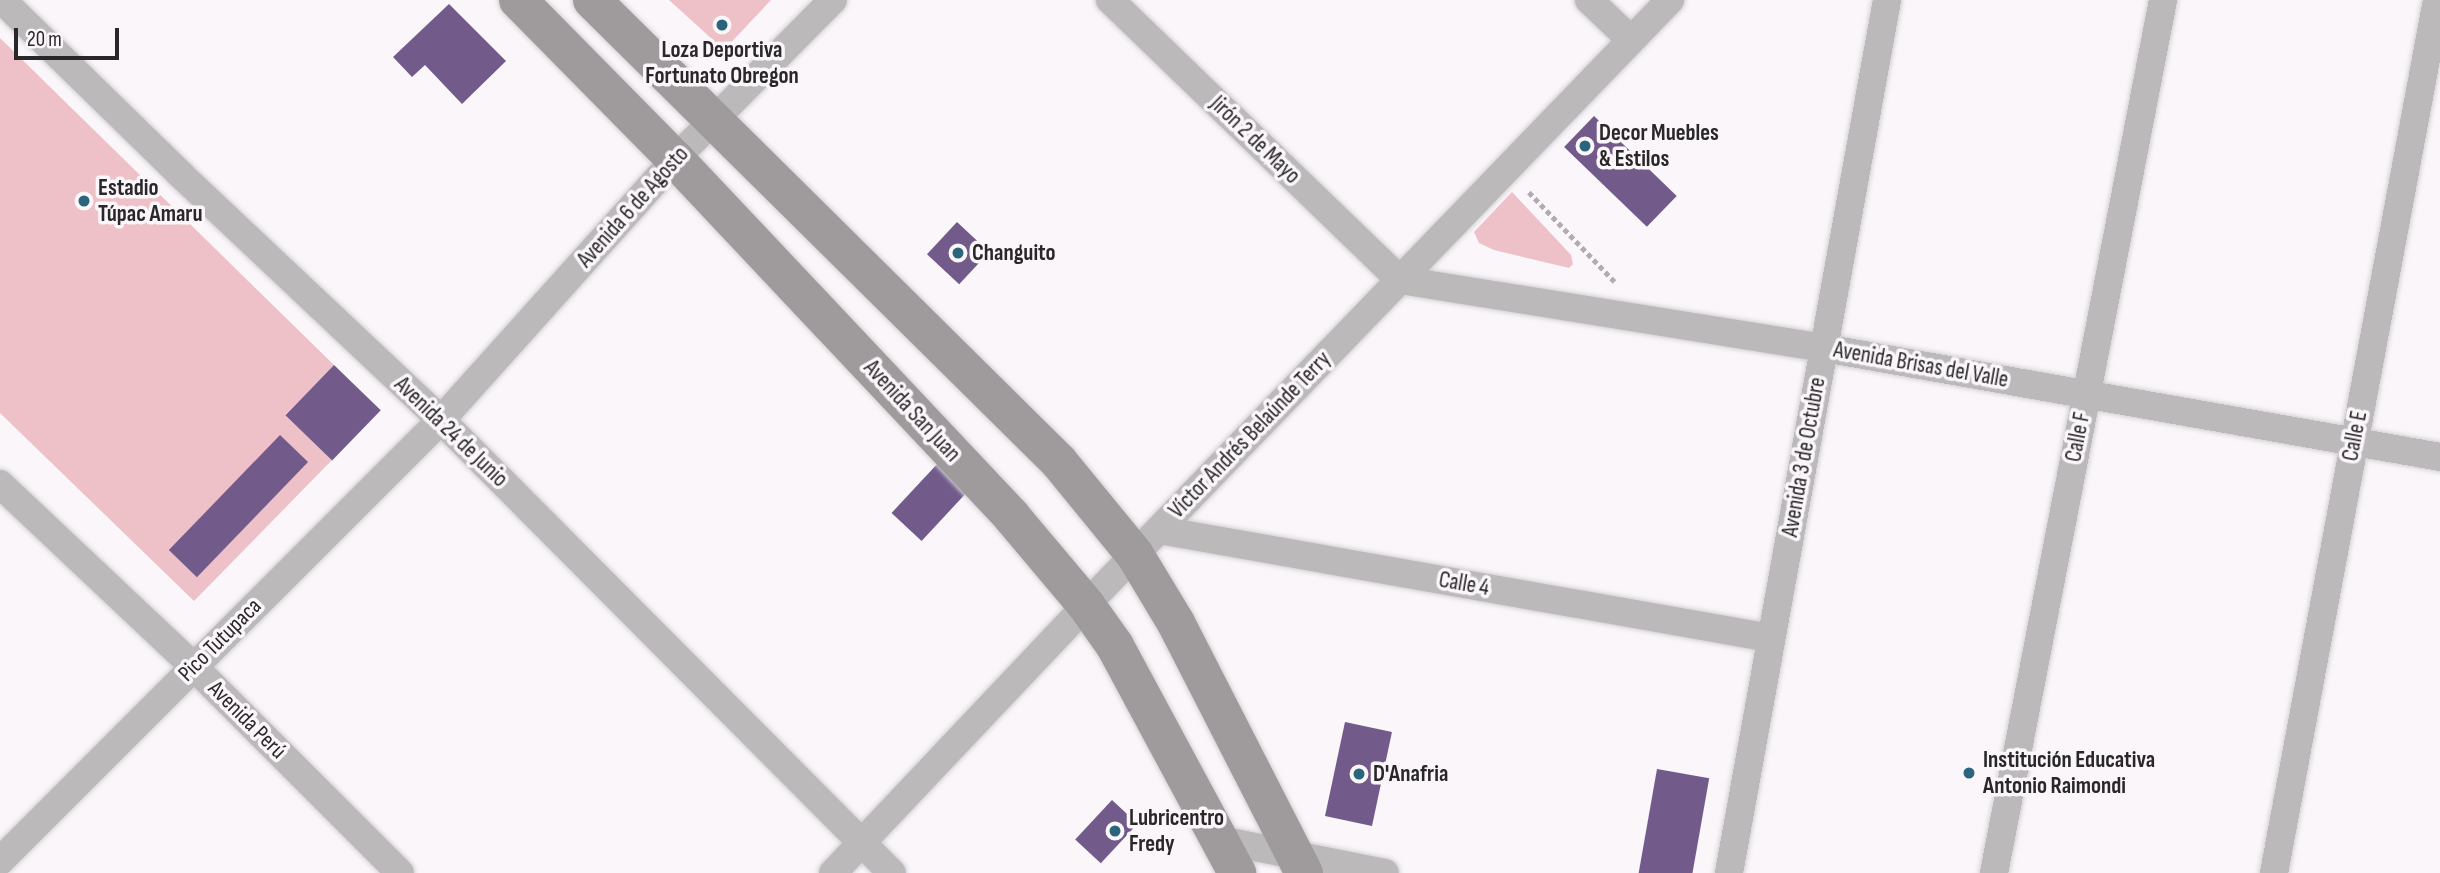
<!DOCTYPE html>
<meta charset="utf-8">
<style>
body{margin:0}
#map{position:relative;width:2440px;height:873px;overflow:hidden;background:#faf6fa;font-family:"Sofia Sans Condensed",sans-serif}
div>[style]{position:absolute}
.green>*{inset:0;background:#eec1c9}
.building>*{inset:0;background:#725a8a;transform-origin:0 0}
.path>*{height:4.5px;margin-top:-2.25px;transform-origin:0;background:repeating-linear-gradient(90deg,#b0adb0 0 5px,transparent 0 8.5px)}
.roads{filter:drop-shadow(0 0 2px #d4d1d4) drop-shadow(0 0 2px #d4d1d4)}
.street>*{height:28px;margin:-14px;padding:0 14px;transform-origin:14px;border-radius:14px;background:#bcb9ba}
.secondary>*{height:38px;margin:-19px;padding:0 19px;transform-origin:19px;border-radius:19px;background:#9f9b9d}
.dots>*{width:19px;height:19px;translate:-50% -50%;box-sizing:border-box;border:4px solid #faf6fa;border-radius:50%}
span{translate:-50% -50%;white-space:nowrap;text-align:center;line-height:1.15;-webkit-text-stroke:7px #faf6fa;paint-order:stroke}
.poi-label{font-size:23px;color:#292729;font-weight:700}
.left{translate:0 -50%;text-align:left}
.street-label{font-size:23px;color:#292729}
.scale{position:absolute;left:14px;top:28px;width:105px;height:32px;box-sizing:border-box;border:4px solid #292729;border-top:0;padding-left:9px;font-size:21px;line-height:24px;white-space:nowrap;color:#292729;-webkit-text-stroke:5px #faf6fa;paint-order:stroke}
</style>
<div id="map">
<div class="green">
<div style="clip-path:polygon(669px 0,771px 0,724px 50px)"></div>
<div style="clip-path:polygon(0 38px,334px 365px,285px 415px,332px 460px,194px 601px,0 413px)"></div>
<div style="clip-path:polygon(1512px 192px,1571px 255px,1573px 264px,1569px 268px,1494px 250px,1479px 243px,1474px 232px)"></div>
</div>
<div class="building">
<div style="clip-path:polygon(449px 4px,506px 61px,462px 104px,425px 65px,412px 77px,393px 57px)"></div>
<div style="left:1594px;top:116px;width:115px;height:43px;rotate:44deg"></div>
<div style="left:957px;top:222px;width:44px;height:44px;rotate:43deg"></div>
<div style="left:334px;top:365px;width:65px;height:70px;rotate:44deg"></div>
<div style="left:280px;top:435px;width:39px;height:160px;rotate:44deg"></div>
<div style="left:940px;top:461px;width:41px;height:71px;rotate:43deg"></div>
<div style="left:1345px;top:722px;width:48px;height:96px;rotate:12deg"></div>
<div style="left:1657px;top:769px;width:53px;height:106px;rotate:10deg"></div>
<div style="left:1112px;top:800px;width:35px;height:54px;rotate:43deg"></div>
</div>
<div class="path">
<div style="left:1529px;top:192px;width:124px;rotate:46.3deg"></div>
</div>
<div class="roads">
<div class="street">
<div style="left:2px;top:0;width:249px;rotate:44.3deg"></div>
<div style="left:180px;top:174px;width:359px;rotate:43.3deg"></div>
<div style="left:441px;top:420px;width:639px;rotate:45.13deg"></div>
<div style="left:1110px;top:0;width:403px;rotate:44deg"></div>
<div style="left:1400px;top:280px;width:429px;rotate:9.1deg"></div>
<div style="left:1824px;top:348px;width:626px;rotate:10.03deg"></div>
<div style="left:1589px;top:0;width:58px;rotate:43.6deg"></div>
<div style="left:0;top:484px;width:267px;rotate:43.3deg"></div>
<div style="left:194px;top:667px;width:291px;rotate:45deg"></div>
<div style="left:1159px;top:530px;width:620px;rotate:10.02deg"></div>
<div style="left:1220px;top:840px;width:168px;rotate:11.3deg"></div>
<div style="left:0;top:861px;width:624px;rotate:-45deg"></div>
<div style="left:441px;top:420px;width:351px;rotate:-48.1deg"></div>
<div style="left:675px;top:159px;width:224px;rotate:-45.2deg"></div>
<div style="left:833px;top:873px;width:369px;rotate:-46.6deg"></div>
<div style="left:1086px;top:605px;width:841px;rotate:-46.01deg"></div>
<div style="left:1729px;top:873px;width:887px;rotate:-79.74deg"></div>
<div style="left:1994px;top:873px;width:889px;rotate:-79.04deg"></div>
<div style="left:2274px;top:873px;width:888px;rotate:-79.42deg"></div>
</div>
<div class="secondary">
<div style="left:518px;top:0;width:223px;rotate:45.4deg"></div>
<div style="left:675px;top:159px;width:492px;rotate:46.7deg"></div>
<div style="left:1012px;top:517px;width:115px;rotate:49.9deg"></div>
<div style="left:1086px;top:605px;width:50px;rotate:54.7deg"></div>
<div style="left:1115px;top:646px;width:258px;rotate:61.7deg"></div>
<div style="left:592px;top:0;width:657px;rotate:44.69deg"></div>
<div style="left:1059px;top:462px;width:120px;rotate:50.7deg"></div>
<div style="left:1135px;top:555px;width:79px;rotate:58.9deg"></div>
<div style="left:1176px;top:623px;width:281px;rotate:62.9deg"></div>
</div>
</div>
<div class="dots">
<div style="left:722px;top:25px;background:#2a657d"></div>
<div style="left:1585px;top:146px;background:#2a657d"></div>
<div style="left:84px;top:201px;background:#2a657d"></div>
<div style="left:958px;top:253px;background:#2a657d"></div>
<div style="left:1969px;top:773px;background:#2a657d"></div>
<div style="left:1359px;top:774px;background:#2a657d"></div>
<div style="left:1115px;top:831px;background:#2a657d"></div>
</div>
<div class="poi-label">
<span style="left:722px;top:63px">Loza Deportiva<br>Fortunato Obregon</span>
<span class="left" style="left:1599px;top:146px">Decor Muebles<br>&amp; Estilos</span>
<span class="left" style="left:98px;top:201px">Estadio<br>Túpac Amaru</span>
<span class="left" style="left:972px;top:253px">Changuito</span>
<span class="left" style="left:1983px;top:773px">Institución Educativa<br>Antonio Raimondi</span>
<span class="left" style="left:1373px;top:774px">D'Anafria</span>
<span class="left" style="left:1129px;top:831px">Lubricentro<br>Fredy</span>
</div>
<div class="street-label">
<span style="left:1255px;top:140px;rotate:44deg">Jirón 2 de Mayo</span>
<span style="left:633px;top:207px;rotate:-48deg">Avenida 6 de Agosto</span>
<span style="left:1921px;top:365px;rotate:10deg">Avenida Brisas del Valle</span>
<span style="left:912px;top:411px;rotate:47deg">Avenida San Juan</span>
<span style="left:451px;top:432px;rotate:44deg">Avenida 24 de Junio</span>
<span style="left:1250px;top:435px;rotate:-46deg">Víctor Andrés Belaúnde Terry</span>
<span style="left:2355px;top:436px;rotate:-79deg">Calle E</span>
<span style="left:2078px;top:437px;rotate:-79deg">Calle F</span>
<span style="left:1804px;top:457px;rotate:-80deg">Avenida 3 de Octubre</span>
<span style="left:1464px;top:584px;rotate:10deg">Calle 4</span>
<span style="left:220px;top:640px;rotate:-45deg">Pico Tutupaca</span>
<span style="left:247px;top:720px;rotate:45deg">Avenida Perú</span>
</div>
<div class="scale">20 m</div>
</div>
